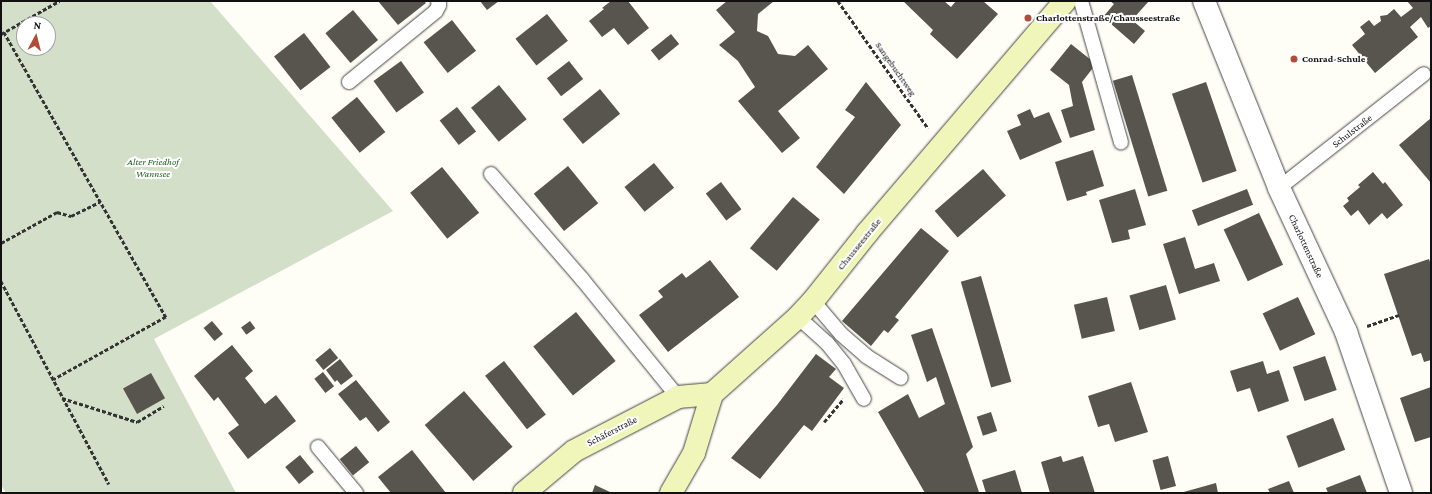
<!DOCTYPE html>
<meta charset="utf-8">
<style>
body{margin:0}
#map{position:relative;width:1432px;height:494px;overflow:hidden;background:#fefef6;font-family:"Crimson Pro",serif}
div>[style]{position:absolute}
.cemetery>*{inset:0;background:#d3dfc8}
.building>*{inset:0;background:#58544e;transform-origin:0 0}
.path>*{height:2.5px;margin-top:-1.25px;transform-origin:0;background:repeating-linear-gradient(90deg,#333 0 4px,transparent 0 6px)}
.roads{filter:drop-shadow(0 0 1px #444) drop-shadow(0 0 1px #444)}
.lane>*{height:14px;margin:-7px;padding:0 7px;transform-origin:7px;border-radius:7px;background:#fff}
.street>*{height:22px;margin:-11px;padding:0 11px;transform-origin:11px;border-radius:11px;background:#fff}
.secondary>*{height:22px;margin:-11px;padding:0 11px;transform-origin:11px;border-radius:11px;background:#f0f6b9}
.dots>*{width:11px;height:11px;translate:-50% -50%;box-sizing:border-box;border:2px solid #fff;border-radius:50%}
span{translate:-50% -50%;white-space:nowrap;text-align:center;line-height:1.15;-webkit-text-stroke:4px #fff;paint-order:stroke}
.poi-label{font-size:10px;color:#111;font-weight:700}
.left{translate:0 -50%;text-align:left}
.street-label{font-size:10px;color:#111}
.park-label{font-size:10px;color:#286228;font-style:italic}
.frame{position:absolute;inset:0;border:2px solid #111;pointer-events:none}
.north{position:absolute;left:16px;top:16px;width:40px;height:40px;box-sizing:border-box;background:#fff;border:1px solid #a0a0a0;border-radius:50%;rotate:7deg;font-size:11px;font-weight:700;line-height:16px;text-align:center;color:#111}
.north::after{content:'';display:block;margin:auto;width:14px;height:18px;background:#b14c39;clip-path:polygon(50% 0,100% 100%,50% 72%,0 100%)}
</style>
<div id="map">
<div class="cemetery">
<div style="clip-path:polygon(evenodd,1px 1px,210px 1px,393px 211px,154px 339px,236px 493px,6px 493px,1px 485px,1px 1px,24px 24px,48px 24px,48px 48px,24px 48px,24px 24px)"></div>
</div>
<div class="building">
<div style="clip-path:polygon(378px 1px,424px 1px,426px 3px,398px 25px)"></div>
<div style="clip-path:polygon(480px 1px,499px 1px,487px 10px)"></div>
<div style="clip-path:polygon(611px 1px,628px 1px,649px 28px,628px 45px,614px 28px,602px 37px,589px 21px,604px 9px,602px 8px)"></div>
<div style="clip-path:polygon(727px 1px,774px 1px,758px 14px,757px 31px,768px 36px,778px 54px,795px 56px,808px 45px,828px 69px,778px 111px,800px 138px,782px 153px,738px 101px,755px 87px,738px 61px,719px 45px,735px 32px,716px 10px)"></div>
<div style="clip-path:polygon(903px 1px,944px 1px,951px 7px,956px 1px,983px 1px,998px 14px,957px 59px,930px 34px,933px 30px)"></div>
<div style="clip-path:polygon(1110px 1px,1149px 1px,1132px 20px,1145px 31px,1134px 44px,1103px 17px,1114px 4px)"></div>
<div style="clip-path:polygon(1407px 1px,1431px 1px,1431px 26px,1428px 28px,1421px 17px,1410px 27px,1418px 37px,1375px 73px,1352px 45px,1365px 34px,1360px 27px,1369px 20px,1374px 26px,1381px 21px,1380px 16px,1387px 15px,1394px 9px,1401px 17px,1413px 8px)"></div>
<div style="left:353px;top:10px;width:39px;height:36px;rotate:50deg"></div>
<div style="left:547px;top:14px;width:34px;height:40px;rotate:52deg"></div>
<div style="left:452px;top:20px;width:39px;height:36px;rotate:52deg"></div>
<div style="left:304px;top:33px;width:43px;height:38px;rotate:52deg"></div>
<div style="left:671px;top:34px;width:13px;height:26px;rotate:51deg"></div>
<div style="clip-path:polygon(1071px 44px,1096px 64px,1082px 82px,1095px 130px,1070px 138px,1061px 110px,1073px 106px,1069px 85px,1050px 70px)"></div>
<div style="left:401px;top:61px;width:39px;height:34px;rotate:54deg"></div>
<div style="left:569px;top:61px;width:23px;height:28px;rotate:52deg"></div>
<div style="left:1132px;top:75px;width:121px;height:20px;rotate:73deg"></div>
<div style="clip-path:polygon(866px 82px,901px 125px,844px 194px,816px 167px,855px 117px,845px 110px)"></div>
<div style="left:1206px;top:82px;width:94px;height:36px;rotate:71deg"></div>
<div style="left:499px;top:85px;width:44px;height:36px;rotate:51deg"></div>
<div style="left:600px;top:89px;width:32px;height:48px;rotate:51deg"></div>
<div style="left:357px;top:97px;width:45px;height:33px;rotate:51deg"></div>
<div style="left:457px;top:107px;width:31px;height:22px;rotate:52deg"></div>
<div style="clip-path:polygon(1030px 109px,1034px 118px,1049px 112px,1062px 142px,1020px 160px,1007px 131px,1021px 125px,1017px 115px)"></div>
<div style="clip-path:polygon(1431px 118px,1431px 183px,1399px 145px)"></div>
<div style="clip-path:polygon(1093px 150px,1104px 186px,1086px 192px,1087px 195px,1067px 201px,1055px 162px)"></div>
<div style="left:654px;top:163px;width:32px;height:38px;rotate:51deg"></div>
<div style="left:568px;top:166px;width:48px;height:44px;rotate:51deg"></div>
<div style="left:442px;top:167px;width:59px;height:41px;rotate:51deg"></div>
<div style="left:983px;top:169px;width:35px;height:64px;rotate:49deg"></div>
<div style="clip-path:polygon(1373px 172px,1383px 184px,1385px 182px,1403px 205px,1387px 219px,1382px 213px,1369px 225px,1358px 210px,1351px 216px,1343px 206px,1349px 201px,1347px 198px,1360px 187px,1358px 185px)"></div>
<div style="left:721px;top:182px;width:34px;height:19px;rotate:53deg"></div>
<div style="clip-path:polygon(1135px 189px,1146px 225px,1128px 230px,1130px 239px,1112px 243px,1099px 200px)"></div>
<div style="left:1247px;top:189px;width:17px;height:59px;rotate:69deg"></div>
<div style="left:793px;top:197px;width:35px;height:67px;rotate:40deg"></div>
<div style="left:1259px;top:213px;width:57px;height:39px;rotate:65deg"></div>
<div style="clip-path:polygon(921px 228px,949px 251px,895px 317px,899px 320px,888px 333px,884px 330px,871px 346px,842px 321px)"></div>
<div style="clip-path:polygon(1185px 237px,1195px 269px,1214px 263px,1220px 281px,1179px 294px,1163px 244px)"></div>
<div style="clip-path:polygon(1429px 259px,1431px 265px,1431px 360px,1424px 362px,1421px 353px,1412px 356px,1384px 274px)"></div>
<div style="clip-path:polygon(710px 260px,739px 297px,668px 352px,639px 315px,663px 297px,658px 291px,682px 273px,686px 278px)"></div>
<div style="left:981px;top:276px;width:110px;height:21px;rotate:74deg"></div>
<div style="left:1166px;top:285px;width:36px;height:38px;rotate:74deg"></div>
<div style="left:1107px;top:297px;width:35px;height:34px;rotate:77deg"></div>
<div style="left:1298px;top:297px;width:41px;height:39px;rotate:65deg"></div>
<div style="left:576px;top:312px;width:63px;height:55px;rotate:51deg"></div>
<div style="left:212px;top:321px;width:17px;height:11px;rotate:50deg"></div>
<div style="left:250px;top:321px;width:9px;height:11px;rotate:54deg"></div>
<div style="clip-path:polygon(932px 328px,973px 447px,966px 454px,979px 492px,977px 493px,925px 493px,878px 412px,908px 394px,919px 418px,945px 404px,936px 377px,927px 382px,911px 335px)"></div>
<div style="clip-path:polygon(232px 345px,253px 371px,245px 378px,265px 404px,276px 395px,296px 421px,248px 459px,228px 433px,239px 425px,218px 397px,214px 401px,194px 376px)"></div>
<div style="left:330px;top:348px;width:13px;height:19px;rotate:51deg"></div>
<div style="clip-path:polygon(816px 354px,836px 369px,829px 377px,844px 388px,812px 431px,804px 425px,760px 479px,731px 458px,777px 405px)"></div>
<div style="left:1325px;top:356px;width:36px;height:34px;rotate:71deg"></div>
<div style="clip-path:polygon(340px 359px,353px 376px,341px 385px,337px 380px,335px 382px,326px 370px)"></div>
<div style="left:504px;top:361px;width:68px;height:24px;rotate:52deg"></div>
<div style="clip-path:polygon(1263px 361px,1267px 374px,1279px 370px,1289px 401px,1258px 412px,1250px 388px,1237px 392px,1230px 371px)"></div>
<div style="left:323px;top:372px;width:18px;height:11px;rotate:52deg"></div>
<div style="left:151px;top:373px;width:29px;height:32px;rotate:61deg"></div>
<div style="clip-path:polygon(356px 380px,390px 422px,378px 432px,366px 417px,360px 421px,338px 394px)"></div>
<div style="clip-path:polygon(1131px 382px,1148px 432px,1115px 442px,1109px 424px,1098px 427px,1088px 396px)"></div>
<div style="clip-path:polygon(1431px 387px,1431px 437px,1415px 442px,1400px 398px)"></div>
<div style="left:464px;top:391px;width:74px;height:52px;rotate:49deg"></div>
<div style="left:991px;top:412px;width:20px;height:15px;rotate:72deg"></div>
<div style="left:1333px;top:418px;width:34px;height:50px;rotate:69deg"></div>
<div style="left:356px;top:446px;width:21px;height:21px;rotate:51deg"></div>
<div style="clip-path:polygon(412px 450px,446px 493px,391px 493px,378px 477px)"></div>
<div style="left:300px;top:455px;width:22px;height:19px;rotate:51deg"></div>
<div style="clip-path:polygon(1061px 456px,1063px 462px,1083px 456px,1095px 493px,1050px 493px,1041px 462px)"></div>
<div style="left:1168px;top:456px;width:31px;height:16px;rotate:75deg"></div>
<div style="clip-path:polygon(1015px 470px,1022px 493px,986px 493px,982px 480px)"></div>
<div style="clip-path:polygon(1360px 475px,1367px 493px,1328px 493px,1326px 488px)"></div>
<div style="clip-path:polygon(1289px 481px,1294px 493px,1270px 493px,1268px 489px)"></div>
<div style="clip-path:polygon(1216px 483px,1218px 493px,1180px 493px)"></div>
<div style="clip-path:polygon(595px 485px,612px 493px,592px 493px)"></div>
</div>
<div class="path">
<div style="left:838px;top:1px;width:156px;rotate:54.7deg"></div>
<div style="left:4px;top:32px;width:328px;rotate:60.4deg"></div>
<div style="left:166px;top:317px;width:129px;rotate:150.9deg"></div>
<div style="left:1px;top:34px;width:67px;rotate:-29.6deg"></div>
<div style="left:1px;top:243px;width:64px;rotate:-29deg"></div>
<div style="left:57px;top:212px;width:15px;rotate:16deg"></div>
<div style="left:71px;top:216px;width:32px;rotate:-26deg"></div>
<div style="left:1px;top:281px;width:230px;rotate:62deg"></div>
<div style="left:1367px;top:326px;width:34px;rotate:-19deg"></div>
<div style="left:62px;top:398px;width:79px;rotate:17.7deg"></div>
<div style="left:137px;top:422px;width:31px;rotate:-31deg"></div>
<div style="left:824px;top:422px;width:30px;rotate:-50deg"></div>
</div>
<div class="roads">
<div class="lane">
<div style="left:1081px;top:1px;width:147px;rotate:74.2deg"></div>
<div style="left:349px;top:82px;width:112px;rotate:-39.2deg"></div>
<div style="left:436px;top:11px;width:7px;rotate:-63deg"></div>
<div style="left:439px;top:5px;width:4px;rotate:-104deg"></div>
<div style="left:491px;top:174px;width:139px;rotate:49.1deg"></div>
<div style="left:582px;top:279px;width:152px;rotate:50.9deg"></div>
<div style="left:1279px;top:188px;width:184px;rotate:-38.2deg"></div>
<div style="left:813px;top:301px;width:43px;rotate:49.7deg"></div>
<div style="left:841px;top:334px;width:33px;rotate:41deg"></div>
<div style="left:866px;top:356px;width:41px;rotate:32.2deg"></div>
<div style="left:798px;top:317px;width:39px;rotate:42deg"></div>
<div style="left:827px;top:343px;width:27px;rotate:51deg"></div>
<div style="left:844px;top:364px;width:40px;rotate:60.3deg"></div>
<div style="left:318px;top:447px;width:60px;rotate:50.4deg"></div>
</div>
<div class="street">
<div style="left:1204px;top:1px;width:201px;rotate:68.1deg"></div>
<div style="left:1279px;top:188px;width:159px;rotate:65deg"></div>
<div style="left:1346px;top:332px;width:170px;rotate:71.1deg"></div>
</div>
<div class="secondary">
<div style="left:524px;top:493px;width:65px;rotate:-40deg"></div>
<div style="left:574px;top:451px;width:117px;rotate:-27.4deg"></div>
<div style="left:678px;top:397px;width:34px;rotate:-5deg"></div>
<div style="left:671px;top:493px;width:46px;rotate:-60.1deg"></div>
<div style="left:694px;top:453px;width:62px;rotate:-73deg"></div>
<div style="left:712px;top:394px;width:115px;rotate:-41.8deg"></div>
<div style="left:798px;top:317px;width:22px;rotate:-47deg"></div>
<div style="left:813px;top:301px;width:87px;rotate:-51.5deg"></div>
<div style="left:867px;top:233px;width:305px;rotate:-49.5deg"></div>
</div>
</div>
<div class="dots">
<div style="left:1028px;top:18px;background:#b14c39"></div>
<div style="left:1294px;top:59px;background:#b14c39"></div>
</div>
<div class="poi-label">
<span class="left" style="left:1036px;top:18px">Charlottenstraße/Chausseestraße</span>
<span class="left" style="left:1302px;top:59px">Conrad-Schule</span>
</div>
<div class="street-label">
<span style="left:896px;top:69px;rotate:55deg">Sangebuchtweg</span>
<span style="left:1352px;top:131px;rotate:-38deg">Schulstraße</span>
<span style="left:859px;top:244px;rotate:-51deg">Chausseestraße</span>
<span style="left:1306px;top:246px;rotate:65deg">Charlottenstraße</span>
<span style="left:612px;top:431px;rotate:-27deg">Schäferstraße</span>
</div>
<div class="park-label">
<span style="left:153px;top:167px">Alter Friedhof<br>Wannsee</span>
</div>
<div class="frame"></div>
<div class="north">N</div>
</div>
